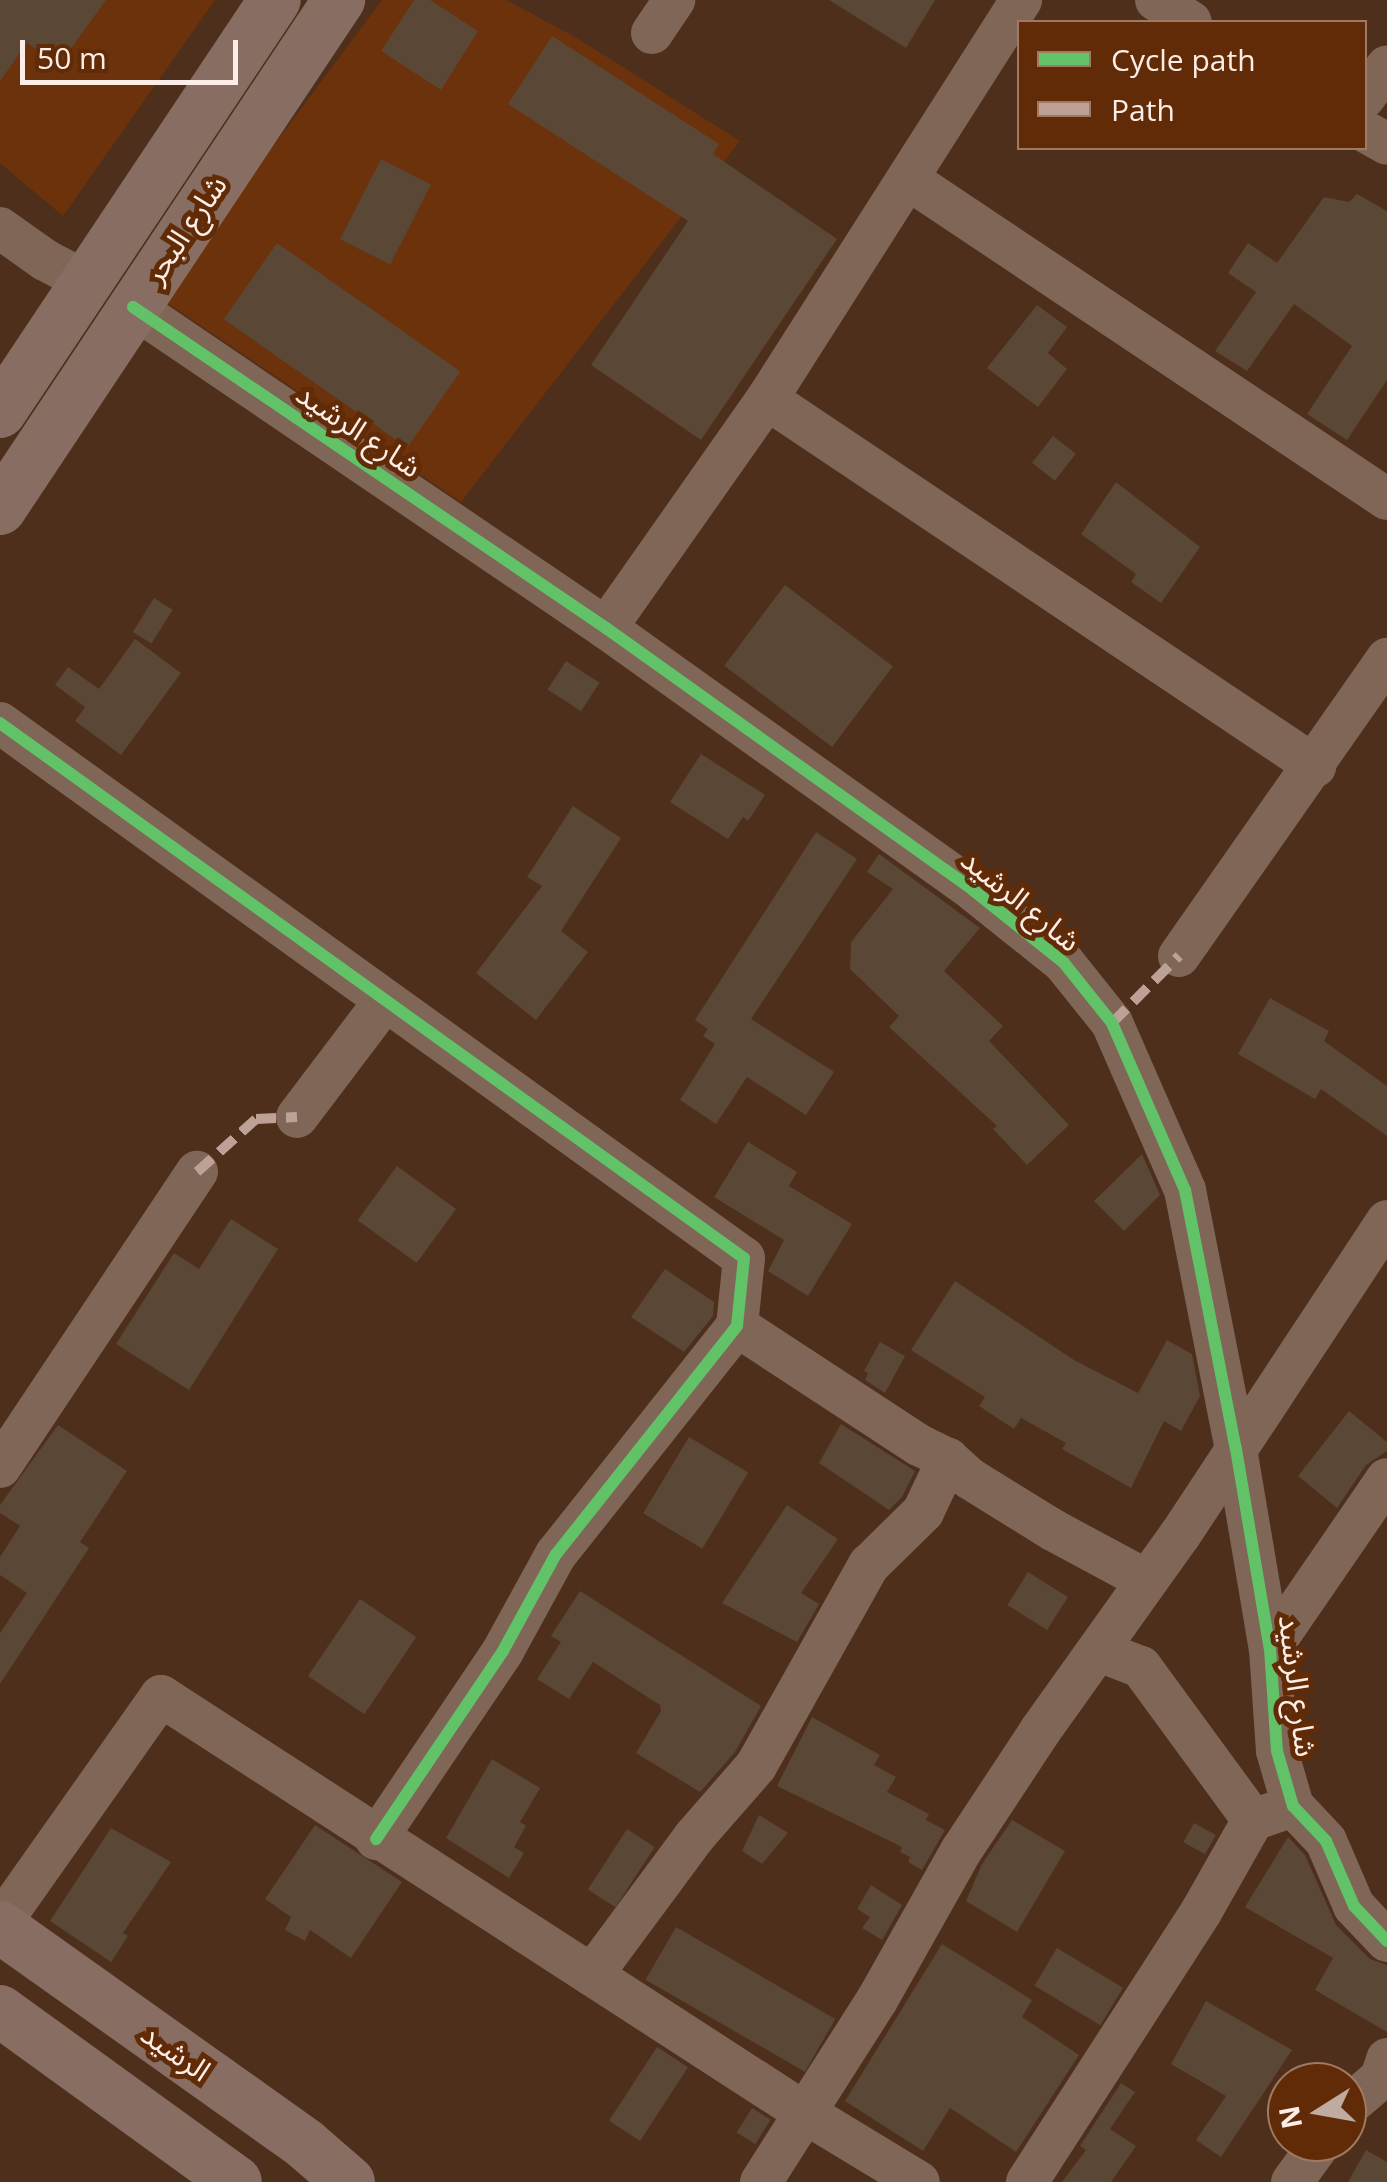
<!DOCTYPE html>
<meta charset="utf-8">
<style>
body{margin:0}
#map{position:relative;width:1387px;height:2182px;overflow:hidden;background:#4d2f1b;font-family:"Open Sans","Noto Sans Arabic",sans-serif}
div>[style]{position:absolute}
.built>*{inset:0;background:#6c320c}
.building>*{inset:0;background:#5a4735;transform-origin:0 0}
.minor>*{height:42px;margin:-21px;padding:0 21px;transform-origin:21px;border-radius:21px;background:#7f6657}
.major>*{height:52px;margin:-26px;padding:0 26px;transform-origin:26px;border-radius:26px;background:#886e62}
.quiet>*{height:10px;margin-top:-5px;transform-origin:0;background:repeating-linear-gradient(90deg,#bda197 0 20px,transparent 0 30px)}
.cycleway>*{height:12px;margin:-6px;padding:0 6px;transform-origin:6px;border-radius:6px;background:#61c268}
span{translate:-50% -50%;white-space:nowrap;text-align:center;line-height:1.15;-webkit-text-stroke:10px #612b07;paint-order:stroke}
.street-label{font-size:30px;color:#fceee7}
.legend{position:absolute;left:1017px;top:20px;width:350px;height:130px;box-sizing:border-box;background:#612b07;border:2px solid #9f7961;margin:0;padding:12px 18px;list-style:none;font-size:30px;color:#fceee7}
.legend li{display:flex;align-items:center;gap:20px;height:50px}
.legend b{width:50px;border:2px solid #9f7961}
.north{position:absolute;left:1267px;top:2062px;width:100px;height:100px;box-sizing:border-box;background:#612b07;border:2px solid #9f7961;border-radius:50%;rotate:259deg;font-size:28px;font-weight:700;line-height:40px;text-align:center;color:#fceee7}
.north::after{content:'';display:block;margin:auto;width:35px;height:45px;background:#bfaba0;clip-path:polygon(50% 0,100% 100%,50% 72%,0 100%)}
.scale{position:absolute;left:20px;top:40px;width:218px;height:45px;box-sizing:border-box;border:5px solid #fceee7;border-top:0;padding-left:12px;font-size:30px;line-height:35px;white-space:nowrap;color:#fceee7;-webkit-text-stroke:8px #612b07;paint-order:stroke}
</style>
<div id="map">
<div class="built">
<div style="clip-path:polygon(0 0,215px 0,63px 216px,0 163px)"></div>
<div style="clip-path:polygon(382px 0,506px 0,577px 38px,740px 141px,461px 502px,160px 298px)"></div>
</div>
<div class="building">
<div style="clip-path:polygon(0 0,106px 0,59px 65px,27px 43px,0 81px)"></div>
<div style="clip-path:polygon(414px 0,430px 0,478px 31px,441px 90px,381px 51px)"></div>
<div style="clip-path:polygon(829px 0,935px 0,906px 48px)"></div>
<div style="clip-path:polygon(552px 36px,719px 144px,713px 154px,837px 239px,701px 440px,591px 365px,688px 221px,508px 104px)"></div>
<div style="left:381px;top:159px;width:56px;height:90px;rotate:27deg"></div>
<div style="clip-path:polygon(1357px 194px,1387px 211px,1387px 380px,1347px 440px,1307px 414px,1352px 346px,1294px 304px,1247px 371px,1215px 351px,1256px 292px,1228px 273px,1248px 243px,1277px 263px,1324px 197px,1349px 202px)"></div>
<div style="left:277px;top:243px;width:224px;height:93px;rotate:35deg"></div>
<div style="clip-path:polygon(1037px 305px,1067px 327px,1048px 353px,1067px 369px,1038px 407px,987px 368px)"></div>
<div style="left:1053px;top:436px;width:29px;height:34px;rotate:38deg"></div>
<div style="clip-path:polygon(1116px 482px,1200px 547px,1161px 603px,1131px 582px,1136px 574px,1081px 534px)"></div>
<div style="left:785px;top:585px;width:135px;height:101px;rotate:37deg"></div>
<div style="left:154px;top:598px;width:22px;height:40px;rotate:32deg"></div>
<div style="clip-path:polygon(135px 639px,181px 673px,121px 755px,75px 721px,85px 707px,55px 685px,68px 667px,99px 689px)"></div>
<div style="left:566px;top:661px;width:40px;height:34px;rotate:33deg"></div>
<div style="clip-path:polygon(701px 754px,765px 795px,748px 821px,743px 817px,728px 839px,670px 802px)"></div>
<div style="clip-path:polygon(573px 806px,621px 838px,561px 931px,588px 952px,536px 1020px,476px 973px,542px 886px,527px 877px)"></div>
<div style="clip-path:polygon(816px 832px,857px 859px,751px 1019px,834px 1072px,806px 1115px,747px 1077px,716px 1124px,680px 1100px,715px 1044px,703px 1036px,708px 1029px,695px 1020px)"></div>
<div style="clip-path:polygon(879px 854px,980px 928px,944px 971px,1003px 1026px,989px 1041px,1069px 1125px,1027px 1165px,993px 1129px,997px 1126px,889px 1027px,899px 1016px,850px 969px,851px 942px,893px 889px,867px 872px)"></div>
<div style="clip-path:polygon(1270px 998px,1329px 1031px,1324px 1041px,1387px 1086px,1387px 1136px,1321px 1089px,1315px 1099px,1238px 1054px)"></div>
<div style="clip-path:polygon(748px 1142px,797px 1172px,789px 1186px,852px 1224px,808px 1296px,768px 1271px,784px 1240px,714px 1197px)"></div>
<div style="clip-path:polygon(1142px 1154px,1160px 1195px,1124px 1231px,1094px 1201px)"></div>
<div style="left:397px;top:1166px;width:73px;height:67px;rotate:36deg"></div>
<div style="clip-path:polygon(231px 1219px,278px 1249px,189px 1390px,116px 1344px,174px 1253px,199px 1269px)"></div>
<div style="clip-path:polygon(665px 1269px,714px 1302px,713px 1316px,684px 1352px,631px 1317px)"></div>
<div style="clip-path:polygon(955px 1281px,1074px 1360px,1138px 1393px,1167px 1340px,1192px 1354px,1200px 1396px,1181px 1431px,1164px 1421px,1131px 1488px,1062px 1449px,1066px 1443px,1021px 1418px,1014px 1429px,979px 1406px,985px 1397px,911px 1350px)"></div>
<div style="clip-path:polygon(880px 1342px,905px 1356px,885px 1393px,865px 1380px,868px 1373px,864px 1371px)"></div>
<div style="clip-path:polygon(1349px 1411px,1387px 1442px,1387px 1451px,1366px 1465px,1337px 1508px,1298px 1476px)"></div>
<div style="clip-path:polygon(841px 1424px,915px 1471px,902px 1497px,889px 1510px,819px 1463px)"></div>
<div style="clip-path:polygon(58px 1425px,127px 1471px,80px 1542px,89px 1548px,0 1684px,0 1633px,27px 1593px,0 1575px,0 1557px,20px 1526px,0 1513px,0 1505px)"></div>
<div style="left:689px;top:1437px;width:69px;height:89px;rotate:31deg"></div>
<div style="clip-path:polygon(787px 1505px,838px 1539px,801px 1593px,819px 1604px,797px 1642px,722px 1603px)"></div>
<div style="left:1028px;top:1572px;width:47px;height:39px;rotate:32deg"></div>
<div style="clip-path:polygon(580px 1591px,761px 1706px,735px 1752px,700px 1792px,636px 1753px,661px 1711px,660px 1705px,593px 1662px,569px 1699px,537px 1679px,561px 1642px,551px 1636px)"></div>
<div style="left:360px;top:1599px;width:68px;height:93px;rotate:34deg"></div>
<div style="clip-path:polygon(812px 1717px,880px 1755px,874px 1765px,896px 1777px,887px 1792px,929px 1814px,926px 1820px,945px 1830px,922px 1870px,908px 1862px,910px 1857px,900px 1852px,902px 1847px,777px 1786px)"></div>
<div style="clip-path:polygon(492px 1759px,540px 1788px,520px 1822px,526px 1826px,514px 1847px,524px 1853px,509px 1878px,446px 1838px)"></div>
<div style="clip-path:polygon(759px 1815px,788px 1833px,762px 1864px,742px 1851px)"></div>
<div style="clip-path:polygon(1012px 1820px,1065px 1851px,1017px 1932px,966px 1901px,982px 1864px)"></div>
<div style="left:1194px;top:1823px;width:25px;height:22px;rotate:29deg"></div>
<div style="clip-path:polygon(315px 1825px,402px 1882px,351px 1958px,310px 1930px,305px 1941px,285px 1930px,291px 1917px,265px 1899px)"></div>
<div style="clip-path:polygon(111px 1828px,171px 1862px,123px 1933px,128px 1936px,111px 1962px,50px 1921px)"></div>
<div style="left:627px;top:1829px;width:33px;height:72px;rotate:33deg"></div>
<div style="clip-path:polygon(1288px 1837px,1305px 1855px,1336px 1925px,1370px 1959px,1387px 1965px,1387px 2032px,1315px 1990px,1333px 1958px,1245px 1907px)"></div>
<div style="clip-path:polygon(871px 1885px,902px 1905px,882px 1940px,862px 1928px,870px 1917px,857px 1909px)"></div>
<div style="left:676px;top:1927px;width:184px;height:61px;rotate:30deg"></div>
<div style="clip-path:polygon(942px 1944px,1032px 2000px,1022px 2017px,1079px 2055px,1016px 2152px,950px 2108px,923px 2151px,845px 2101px)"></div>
<div style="left:1057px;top:1948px;width:77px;height:44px;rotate:31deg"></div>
<div style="clip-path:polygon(1206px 2001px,1292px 2050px,1221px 2157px,1196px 2140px,1226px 2096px,1171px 2064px)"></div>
<div style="left:657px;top:2047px;width:37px;height:88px;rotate:33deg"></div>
<div style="clip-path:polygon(1121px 2083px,1135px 2092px,1110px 2129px,1136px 2146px,1111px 2182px,1062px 2182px,1086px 2150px,1080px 2146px)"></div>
<div style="left:752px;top:2108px;width:22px;height:29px;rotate:32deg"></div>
<div style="clip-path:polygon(1366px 2150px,1387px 2162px,1387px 2182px,1348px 2182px)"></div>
</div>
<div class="minor">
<div style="left:1156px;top:0;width:41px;rotate:32.2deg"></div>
<div style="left:652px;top:33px;width:40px;rotate:-56deg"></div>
<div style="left:1364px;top:98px;width:39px;rotate:-54deg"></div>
<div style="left:1364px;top:131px;width:26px;rotate:29deg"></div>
<div style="left:908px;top:179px;width:576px;rotate:33.75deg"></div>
<div style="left:0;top:228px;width:55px;rotate:35.4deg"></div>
<div style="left:45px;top:260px;width:47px;rotate:27.6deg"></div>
<div style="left:133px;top:307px;width:572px;rotate:34.16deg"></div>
<div style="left:606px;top:628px;width:451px;rotate:35.5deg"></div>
<div style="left:973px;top:890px;width:117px;rotate:38.7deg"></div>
<div style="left:1064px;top:963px;width:77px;rotate:51.3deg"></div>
<div style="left:1112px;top:1023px;width:182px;rotate:66.4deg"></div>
<div style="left:1185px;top:1190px;width:264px;rotate:78.9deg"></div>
<div style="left:1236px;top:1449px;width:203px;rotate:80.4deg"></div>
<div style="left:1270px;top:1649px;width:102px;rotate:86.1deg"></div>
<div style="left:1277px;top:1751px;width:57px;rotate:73.8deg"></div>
<div style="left:1293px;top:1806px;width:48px;rotate:46.7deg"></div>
<div style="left:1326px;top:1841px;width:71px;rotate:66.7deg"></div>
<div style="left:1354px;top:1906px;width:48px;rotate:46.7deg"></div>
<div style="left:767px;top:399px;width:660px;rotate:33.81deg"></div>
<div style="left:606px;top:628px;width:280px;rotate:-54.9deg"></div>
<div style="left:767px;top:399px;width:473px;rotate:-57.5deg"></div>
<div style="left:0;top:723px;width:916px;rotate:35.72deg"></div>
<div style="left:744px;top:1258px;width:68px;rotate:95.9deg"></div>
<div style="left:737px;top:1326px;width:291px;rotate:128.4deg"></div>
<div style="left:556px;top:1554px;width:111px;rotate:118.7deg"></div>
<div style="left:503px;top:1651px;width:227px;rotate:124deg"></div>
<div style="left:1179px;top:956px;width:363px;rotate:-55deg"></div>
<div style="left:297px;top:1117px;width:144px;rotate:-52.9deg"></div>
<div style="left:737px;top:1326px;width:217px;rotate:33.2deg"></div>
<div style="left:919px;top:1445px;width:32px;rotate:26deg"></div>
<div style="left:0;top:1467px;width:355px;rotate:-56.3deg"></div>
<div style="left:1270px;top:1649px;width:206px;rotate:-55.5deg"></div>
<div style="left:1099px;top:1651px;width:45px;rotate:20.9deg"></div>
<div style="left:1141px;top:1667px;width:190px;rotate:53.8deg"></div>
<div style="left:0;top:1924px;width:279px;rotate:-54.8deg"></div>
<div style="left:161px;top:1696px;width:767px;rotate:32.92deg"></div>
<div style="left:805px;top:2113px;width:133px;rotate:31.2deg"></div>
<div style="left:592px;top:1975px;width:172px;rotate:-53.5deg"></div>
<div style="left:694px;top:1837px;width:94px;rotate:-48.9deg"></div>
<div style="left:756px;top:1766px;width:231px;rotate:-60.7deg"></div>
<div style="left:869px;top:1565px;width:76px;rotate:-44.5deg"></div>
<div style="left:923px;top:1512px;width:59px;rotate:-64.7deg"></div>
<div style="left:948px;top:1459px;width:28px;rotate:42deg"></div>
<div style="left:969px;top:1478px;width:99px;rotate:31.8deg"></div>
<div style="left:1053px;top:1530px;width:106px;rotate:28.3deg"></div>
<div style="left:1347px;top:2107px;width:45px;rotate:-40.5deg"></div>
<div style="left:1381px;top:2078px;width:20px;rotate:-72deg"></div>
<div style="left:761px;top:2182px;width:216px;rotate:-57.5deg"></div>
<div style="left:877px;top:2000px;width:171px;rotate:-60.6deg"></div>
<div style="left:961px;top:1851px;width:144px;rotate:-56.6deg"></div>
<div style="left:1040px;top:1731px;width:241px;rotate:-54.5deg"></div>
<div style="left:1180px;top:1535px;width:376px;rotate:-56.6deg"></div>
<div style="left:1027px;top:2182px;width:321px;rotate:-57.2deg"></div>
<div style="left:1201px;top:1912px;width:106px;rotate:-60.5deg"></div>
<div style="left:1253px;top:1820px;width:42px;rotate:-19.3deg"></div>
<div style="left:1292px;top:2182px;width:49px;rotate:-54.1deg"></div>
</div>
<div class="major">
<div style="left:0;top:412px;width:495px;rotate:-56.3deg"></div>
<div style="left:0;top:509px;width:612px;rotate:-56.34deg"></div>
<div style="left:0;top:1927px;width:374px;rotate:35.4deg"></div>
<div style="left:305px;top:2144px;width:58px;rotate:40.8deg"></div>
<div style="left:0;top:2011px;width:291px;rotate:35.9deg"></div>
</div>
<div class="quiet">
<div style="left:1112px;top:1023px;width:95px;rotate:-45deg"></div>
<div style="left:197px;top:1172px;width:79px;rotate:-41.9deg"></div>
<div style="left:256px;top:1119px;width:41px;rotate:-2.8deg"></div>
</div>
<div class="cycleway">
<div style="left:133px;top:307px;width:572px;rotate:34.16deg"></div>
<div style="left:606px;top:628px;width:451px;rotate:35.5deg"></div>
<div style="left:973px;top:890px;width:117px;rotate:38.7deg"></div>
<div style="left:1064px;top:963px;width:77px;rotate:51.3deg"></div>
<div style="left:1112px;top:1023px;width:182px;rotate:66.4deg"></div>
<div style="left:1185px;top:1190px;width:264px;rotate:78.9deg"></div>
<div style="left:1236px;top:1449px;width:203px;rotate:80.4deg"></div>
<div style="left:1270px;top:1649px;width:102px;rotate:86.1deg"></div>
<div style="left:1277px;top:1751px;width:57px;rotate:73.8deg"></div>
<div style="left:1293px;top:1806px;width:48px;rotate:46.7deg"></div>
<div style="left:1326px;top:1841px;width:71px;rotate:66.7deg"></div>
<div style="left:1354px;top:1906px;width:48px;rotate:46.7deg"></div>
<div style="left:0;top:723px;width:916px;rotate:35.72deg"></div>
<div style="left:744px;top:1258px;width:68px;rotate:95.9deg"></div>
<div style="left:737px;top:1326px;width:291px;rotate:128.4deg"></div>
<div style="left:556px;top:1554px;width:111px;rotate:118.7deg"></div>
<div style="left:503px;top:1651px;width:227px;rotate:124deg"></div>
</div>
<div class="street-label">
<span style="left:185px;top:229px;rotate:-56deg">شارع البحر</span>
<span style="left:359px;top:430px;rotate:34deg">شارع الرشيد</span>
<span style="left:1021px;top:900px;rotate:39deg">شارع الرشيد</span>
<span style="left:1298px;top:1686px;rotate:83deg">شارع الرشيد</span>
<span style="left:176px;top:2052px;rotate:35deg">الرشيد</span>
</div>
<ul class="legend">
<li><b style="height:12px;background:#61c268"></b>Cycle path</li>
<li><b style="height:12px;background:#bda197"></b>Path</li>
</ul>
<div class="north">N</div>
<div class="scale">50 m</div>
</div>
